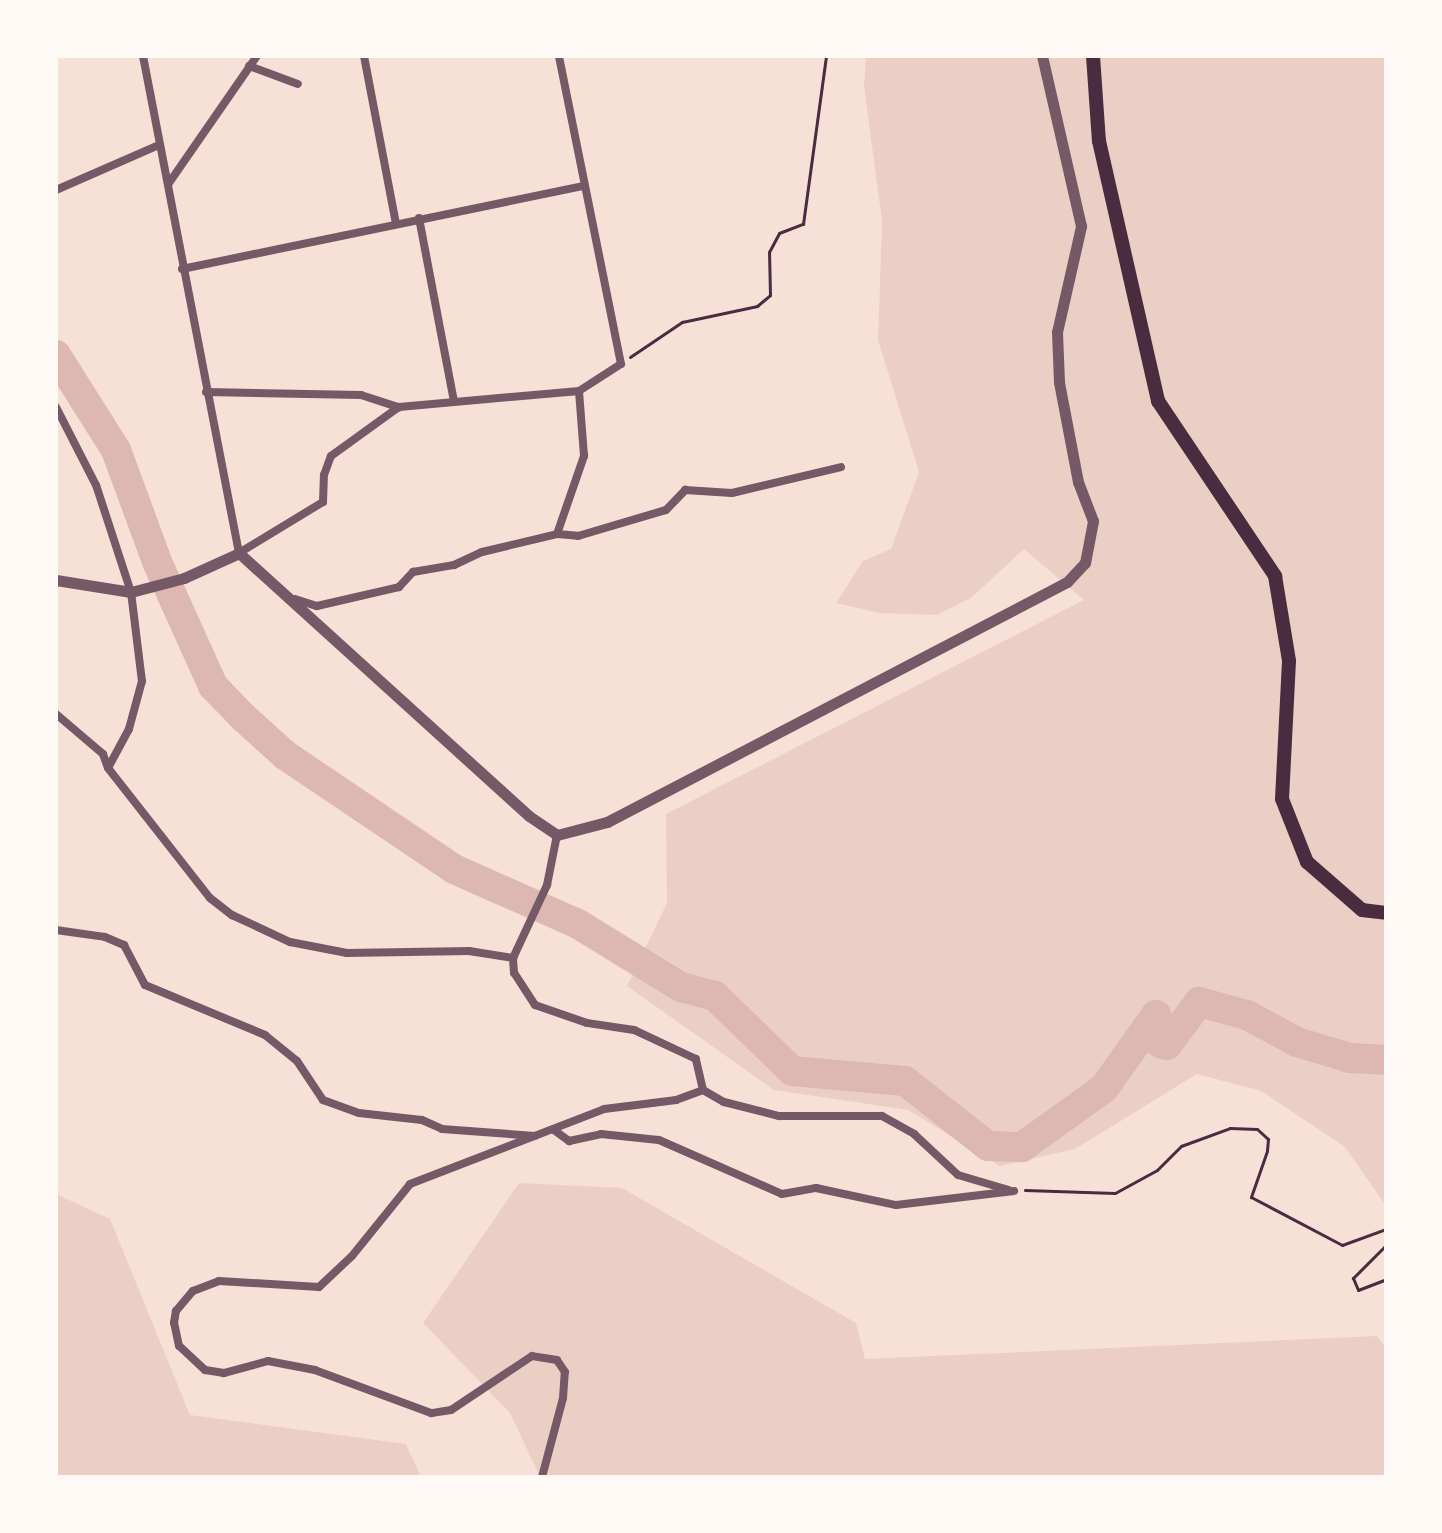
<!DOCTYPE html>
<style>
body{margin:0}
#map{position:relative;width:1442px;height:1533px;overflow:hidden;background:#f7e1d7;font-family:Figtree,sans-serif}
div>[style]{position:absolute}
.green>*{inset:0;background:#ebcfc5}
.river>*{height:30px;margin:-15px;padding:0 15px;transform-origin:15px;border-radius:15px;background:#dcb8b0}
.path>*{height:3px;margin:-1.5px;padding:0 1.5px;transform-origin:1.5px;border-radius:1.5px;background:#4a2c40}
.minor>*{height:8px;margin:-4px;padding:0 4px;transform-origin:4px;border-radius:4px;background:#755966}
.tertiary>*{height:11px;margin:-5.5px;padding:0 5.5px;transform-origin:5.5px;border-radius:5.5px;background:#755966}
.primary>*{height:14px;margin:-7px;padding:0 7px;transform-origin:7px;border-radius:7px;background:#4a2c40}
span{translate:-50% -50%;white-space:nowrap;text-align:center;line-height:1.15;-webkit-text-stroke:7px #fffaf5;paint-order:stroke}
.frame{position:absolute;inset:0;border:58px solid #fffaf5;pointer-events:none}
</style>
<div id="map">
<div class="green">
<div style="clip-path:polygon(866px 56px,1386px 56px,1386px 1206px,1345px 1147px,1261px 1091px,1197px 1074px,1075px 1149px,1000px 1166px,908px 1110px,774px 1090px,627px 986px,667px 903px,666px 814px,1084px 600px,1024px 549px,971px 598px,937px 615px,879px 613px,836px 603px,863px 561px,891px 549px,919px 472px,878px 340px,882px 221px,864px 86px)"></div>
<div style="clip-path:polygon(519px 1183px,622px 1188px,856px 1323px,865px 1359px,1377px 1336px,1386px 1347px,1386px 1477px,540px 1477px,510px 1413px,423px 1323px)"></div>
<div style="clip-path:polygon(56px 1194px,110px 1219px,190px 1415px,406px 1444px,421px 1477px,56px 1477px)"></div>
</div>
<div class="river">
<div style="left:56px;top:355px;width:112px;rotate:57.7deg"></div>
<div style="left:116px;top:450px;width:121px;rotate:69.8deg"></div>
<div style="left:158px;top:564px;width:134px;rotate:65.7deg"></div>
<div style="left:213px;top:686px;width:43px;rotate:45.9deg"></div>
<div style="left:243px;top:717px;width:57px;rotate:42.1deg"></div>
<div style="left:285px;top:755px;width:204px;rotate:34deg"></div>
<div style="left:454px;top:869px;width:136px;rotate:23.9deg"></div>
<div style="left:578px;top:924px;width:121px;rotate:31.5deg"></div>
<div style="left:681px;top:987px;width:35px;rotate:15deg"></div>
<div style="left:715px;top:996px;width:107px;rotate:44.2deg"></div>
<div style="left:792px;top:1071px;width:113px;rotate:5.1deg"></div>
<div style="left:905px;top:1081px;width:105px;rotate:38.1deg"></div>
<div style="left:988px;top:1146px;width:34px;rotate:2deg"></div>
<div style="left:1022px;top:1147px;width:101px;rotate:-35.7deg"></div>
<div style="left:1104px;top:1088px;width:90px;rotate:-54.5deg"></div>
<div style="left:1156px;top:1015px;width:28px;rotate:82deg"></div>
<div style="left:1160px;top:1043px;width:7px;rotate:16deg"></div>
<div style="left:1167px;top:1045px;width:54px;rotate:-53.3deg"></div>
<div style="left:1199px;top:1002px;width:50px;rotate:15.2deg"></div>
<div style="left:1247px;top:1015px;width:57px;rotate:28.4deg"></div>
<div style="left:1297px;top:1042px;width:55px;rotate:16.8deg"></div>
<div style="left:1350px;top:1058px;width:36px;rotate:3deg"></div>
</div>
<div class="path">
<div style="left:630px;top:357px;width:63px;rotate:-33.9deg"></div>
<div style="left:682px;top:322px;width:77px;rotate:-12deg"></div>
<div style="left:757px;top:306px;width:17px;rotate:-40deg"></div>
<div style="left:770px;top:295px;width:43px;rotate:-91.3deg"></div>
<div style="left:769px;top:252px;width:21px;rotate:-62deg"></div>
<div style="left:779px;top:233px;width:26px;rotate:-21deg"></div>
<div style="left:803px;top:224px;width:170px;rotate:-82.2deg"></div>
<div style="left:1025px;top:1190px;width:90px;rotate:1.9deg"></div>
<div style="left:1115px;top:1193px;width:48px;rotate:-28.7deg"></div>
<div style="left:1157px;top:1170px;width:34px;rotate:-45deg"></div>
<div style="left:1181px;top:1146px;width:52px;rotate:-20.2deg"></div>
<div style="left:1230px;top:1128px;width:27px;rotate:2deg"></div>
<div style="left:1257px;top:1129px;width:15px;rotate:42deg"></div>
<div style="left:1268px;top:1139px;width:12px;rotate:95deg"></div>
<div style="left:1267px;top:1151px;width:49px;rotate:109.2deg"></div>
<div style="left:1251px;top:1197px;width:103px;rotate:27.8deg"></div>
<div style="left:1342px;top:1245px;width:47px;rotate:-20deg"></div>
<div style="left:1386px;top:1245px;width:47px;rotate:135deg"></div>
<div style="left:1353px;top:1278px;width:13px;rotate:67deg"></div>
<div style="left:1358px;top:1290px;width:30px;rotate:-21deg"></div>
</div>
<div class="minor">
<div style="left:143px;top:56px;width:506px;rotate:79.07deg"></div>
<div style="left:239px;top:553px;width:98px;rotate:-31.3deg"></div>
<div style="left:323px;top:502px;width:27px;rotate:-88deg"></div>
<div style="left:324px;top:475px;width:20px;rotate:-70deg"></div>
<div style="left:331px;top:456px;width:84px;rotate:-35.8deg"></div>
<div style="left:399px;top:407px;width:181px;rotate:-5.1deg"></div>
<div style="left:579px;top:391px;width:50px;rotate:-32.7deg"></div>
<div style="left:621px;top:364px;width:314px;rotate:-101.4deg"></div>
<div style="left:364px;top:56px;width:171px;rotate:79.2deg"></div>
<div style="left:249px;top:66px;width:52px;rotate:20.2deg"></div>
<div style="left:169px;top:183px;width:155px;rotate:-55.3deg"></div>
<div style="left:56px;top:190px;width:112px;rotate:-23.6deg"></div>
<div style="left:419px;top:218px;width:186px;rotate:79.2deg"></div>
<div style="left:182px;top:269px;width:409px;rotate:-11.7deg"></div>
<div style="left:206px;top:392px;width:155px;rotate:1.1deg"></div>
<div style="left:361px;top:395px;width:40px;rotate:18deg"></div>
<div style="left:56px;top:407px;width:88px;rotate:62.9deg"></div>
<div style="left:96px;top:485px;width:113px;rotate:71.9deg"></div>
<div style="left:131px;top:592px;width:90px;rotate:83deg"></div>
<div style="left:142px;top:681px;width:50px;rotate:105.2deg"></div>
<div style="left:129px;top:729px;width:44px;rotate:118.3deg"></div>
<div style="left:108px;top:768px;width:15px;rotate:-110deg"></div>
<div style="left:103px;top:754px;width:62px;rotate:-139.6deg"></div>
<div style="left:557px;top:534px;width:83px;rotate:-70.9deg"></div>
<div style="left:584px;top:456px;width:65px;rotate:-94.4deg"></div>
<div style="left:295px;top:599px;width:23px;rotate:18deg"></div>
<div style="left:317px;top:606px;width:84px;rotate:-13deg"></div>
<div style="left:399px;top:587px;width:21px;rotate:-47deg"></div>
<div style="left:413px;top:572px;width:42px;rotate:-9.7deg"></div>
<div style="left:454px;top:565px;width:31px;rotate:-25deg"></div>
<div style="left:482px;top:552px;width:77px;rotate:-13.5deg"></div>
<div style="left:557px;top:534px;width:21px;rotate:5deg"></div>
<div style="left:578px;top:536px;width:92px;rotate:-16.5deg"></div>
<div style="left:666px;top:510px;width:28px;rotate:-46deg"></div>
<div style="left:685px;top:490px;width:47px;rotate:3.7deg"></div>
<div style="left:732px;top:493px;width:112px;rotate:-13.4deg"></div>
<div style="left:108px;top:768px;width:165px;rotate:51.9deg"></div>
<div style="left:210px;top:898px;width:28px;rotate:38deg"></div>
<div style="left:232px;top:915px;width:64px;rotate:25deg"></div>
<div style="left:290px;top:942px;width:58px;rotate:10.9deg"></div>
<div style="left:347px;top:953px;width:122px;rotate:-0.9deg"></div>
<div style="left:469px;top:951px;width:45px;rotate:9deg"></div>
<div style="left:56px;top:930px;width:49px;rotate:8.1deg"></div>
<div style="left:105px;top:937px;width:21px;rotate:23deg"></div>
<div style="left:124px;top:945px;width:45px;rotate:62.3deg"></div>
<div style="left:145px;top:985px;width:130px;rotate:22.6deg"></div>
<div style="left:265px;top:1035px;width:41px;rotate:39.1deg"></div>
<div style="left:297px;top:1061px;width:47px;rotate:56.3deg"></div>
<div style="left:323px;top:1100px;width:38px;rotate:20deg"></div>
<div style="left:359px;top:1113px;width:63px;rotate:6.3deg"></div>
<div style="left:422px;top:1120px;width:22px;rotate:24deg"></div>
<div style="left:442px;top:1129px;width:93px;rotate:4.3deg"></div>
<div style="left:703px;top:1090px;width:24px;rotate:30deg"></div>
<div style="left:724px;top:1102px;width:57px;rotate:14.3deg"></div>
<div style="left:779px;top:1116px;width:103px"></div>
<div style="left:882px;top:1116px;width:37px;rotate:29deg"></div>
<div style="left:914px;top:1134px;width:60px;rotate:43deg"></div>
<div style="left:958px;top:1175px;width:53px;rotate:16.4deg"></div>
<div style="left:554px;top:1130px;width:19px;rotate:36deg"></div>
<div style="left:569px;top:1141px;width:33px;rotate:-12deg"></div>
<div style="left:601px;top:1134px;width:58px;rotate:5.9deg"></div>
<div style="left:659px;top:1140px;width:134px;rotate:23.7deg"></div>
<div style="left:782px;top:1194px;width:35px;rotate:-10deg"></div>
<div style="left:816px;top:1188px;width:82px;rotate:12deg"></div>
<div style="left:896px;top:1205px;width:119px;rotate:-6.8deg"></div>
<div style="left:542px;top:1477px;width:82px;rotate:-75.1deg"></div>
<div style="left:563px;top:1398px;width:26px;rotate:-86deg"></div>
<div style="left:565px;top:1372px;width:14px;rotate:-124deg"></div>
<div style="left:557px;top:1360px;width:25px;rotate:-171deg"></div>
<div style="left:532px;top:1356px;width:97px;rotate:146.3deg"></div>
<div style="left:451px;top:1410px;width:20px;rotate:171deg"></div>
<div style="left:431px;top:1413px;width:124px;rotate:-159.7deg"></div>
<div style="left:315px;top:1370px;width:48px;rotate:-169.2deg"></div>
<div style="left:268px;top:1361px;width:46px;rotate:164.7deg"></div>
<div style="left:224px;top:1373px;width:19px;rotate:-171deg"></div>
<div style="left:205px;top:1370px;width:35px;rotate:-137deg"></div>
<div style="left:179px;top:1346px;width:24px;rotate:-102deg"></div>
<div style="left:174px;top:1323px;width:12px;rotate:-81deg"></div>
<div style="left:176px;top:1311px;width:26px;rotate:-50deg"></div>
<div style="left:193px;top:1291px;width:28px;rotate:-21deg"></div>
<div style="left:219px;top:1281px;width:100px;rotate:3.4deg"></div>
<div style="left:319px;top:1287px;width:45px;rotate:-43.2deg"></div>
<div style="left:352px;top:1256px;width:92px;rotate:-51.1deg"></div>
<div style="left:410px;top:1184px;width:208px;rotate:-21.1deg"></div>
<div style="left:604px;top:1109px;width:73px;rotate:-7.1deg"></div>
<div style="left:676px;top:1100px;width:29px;rotate:-20deg"></div>
<div style="left:703px;top:1090px;width:32px;rotate:-103deg"></div>
<div style="left:696px;top:1059px;width:68px;rotate:-154.9deg"></div>
<div style="left:634px;top:1030px;width:48px;rotate:-171.5deg"></div>
<div style="left:587px;top:1023px;width:55px;rotate:-160.9deg"></div>
<div style="left:535px;top:1005px;width:38px;rotate:-123deg"></div>
<div style="left:514px;top:973px;width:15px;rotate:-94deg"></div>
<div style="left:513px;top:958px;width:81px;rotate:-65deg"></div>
<div style="left:547px;top:885px;width:51px;rotate:-78.7deg"></div>
</div>
<div class="tertiary">
<div style="left:56px;top:580px;width:76px;rotate:9.1deg"></div>
<div style="left:131px;top:592px;width:55px;rotate:-14.8deg"></div>
<div style="left:184px;top:578px;width:60px;rotate:-24.4deg"></div>
<div style="left:239px;top:553px;width:391px;rotate:42.2deg"></div>
<div style="left:529px;top:816px;width:34px;rotate:34deg"></div>
<div style="left:557px;top:835px;width:52px;rotate:-14.6deg"></div>
<div style="left:607px;top:822px;width:519px;rotate:-27.55deg"></div>
<div style="left:1067px;top:582px;width:26px;rotate:-47deg"></div>
<div style="left:1085px;top:563px;width:43px;rotate:-79.2deg"></div>
<div style="left:1093px;top:521px;width:42px;rotate:-111deg"></div>
<div style="left:1078px;top:482px;width:102px;rotate:-100.8deg"></div>
<div style="left:1059px;top:382px;width:50px;rotate:-92.3deg"></div>
<div style="left:1057px;top:332px;width:109px;rotate:-77.2deg"></div>
<div style="left:1081px;top:226px;width:174px;rotate:-102.9deg"></div>
</div>
<div class="primary">
<div style="left:1093px;top:56px;width:85px;rotate:86deg"></div>
<div style="left:1099px;top:141px;width:267px;rotate:77.2deg"></div>
<div style="left:1158px;top:401px;width:211px;rotate:56.2deg"></div>
<div style="left:1275px;top:576px;width:86px;rotate:80.6deg"></div>
<div style="left:1289px;top:661px;width:138px;rotate:92.9deg"></div>
<div style="left:1282px;top:799px;width:68px;rotate:68.4deg"></div>
<div style="left:1307px;top:862px;width:73px;rotate:41.1deg"></div>
<div style="left:1362px;top:910px;width:24px;rotate:7deg"></div>
</div>
<div class="frame"></div>
</div>
